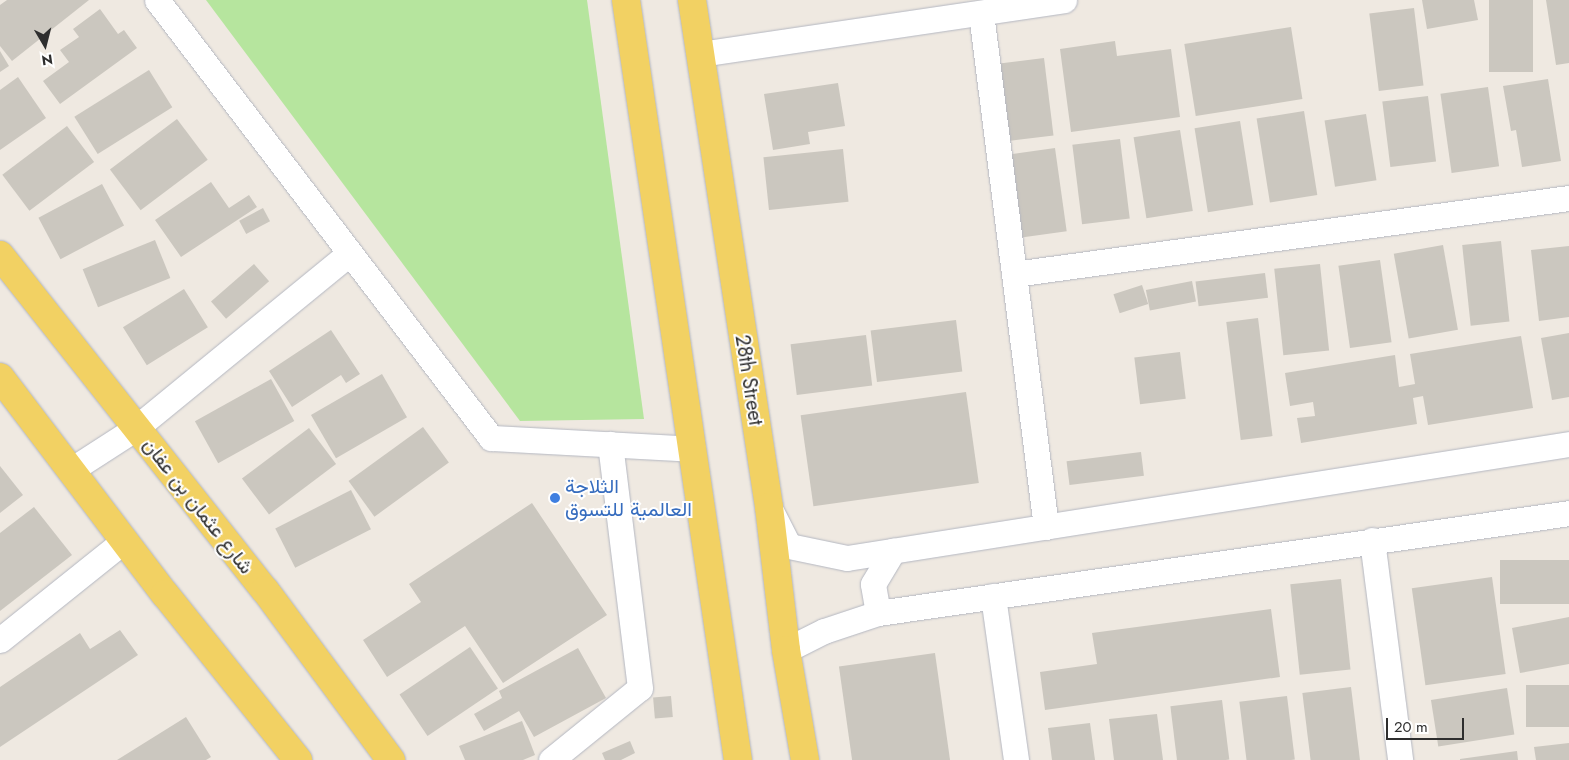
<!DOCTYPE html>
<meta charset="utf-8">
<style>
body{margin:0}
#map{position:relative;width:1569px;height:760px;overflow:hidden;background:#efe9e1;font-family:Jost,Vazirmatn,sans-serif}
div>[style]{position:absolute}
.green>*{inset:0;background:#b6e59e}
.building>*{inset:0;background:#cbc7bf;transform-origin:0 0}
.roads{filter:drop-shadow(0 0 1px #b4b7c1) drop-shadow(0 0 1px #b4b7c1)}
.minor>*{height:25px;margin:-12.5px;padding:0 12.5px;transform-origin:12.5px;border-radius:12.5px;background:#fff}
.major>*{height:28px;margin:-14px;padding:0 14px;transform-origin:14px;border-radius:14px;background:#f2d163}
.dots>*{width:14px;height:14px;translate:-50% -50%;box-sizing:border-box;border:2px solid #fff;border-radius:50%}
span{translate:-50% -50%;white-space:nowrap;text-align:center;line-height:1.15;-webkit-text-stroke:4px #fff;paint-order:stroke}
.street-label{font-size:20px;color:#2e2e2e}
.shop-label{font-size:20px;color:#366cbe}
.left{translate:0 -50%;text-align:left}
.north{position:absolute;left:20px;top:20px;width:50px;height:50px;-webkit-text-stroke:4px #fff;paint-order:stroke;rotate:172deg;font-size:14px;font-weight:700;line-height:20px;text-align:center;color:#2e2e2e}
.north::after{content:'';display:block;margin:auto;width:18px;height:22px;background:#2e2e2e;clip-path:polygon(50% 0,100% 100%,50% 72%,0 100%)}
.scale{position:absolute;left:1386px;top:718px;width:78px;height:22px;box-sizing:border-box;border:2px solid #2e2e2e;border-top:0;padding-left:6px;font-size:15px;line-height:18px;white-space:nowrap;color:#2e2e2e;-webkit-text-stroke:4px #fff;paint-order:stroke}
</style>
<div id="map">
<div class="green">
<div style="clip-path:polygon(206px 0,587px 0,644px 419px,520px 421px)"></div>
</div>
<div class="building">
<div style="clip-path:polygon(7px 0,89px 0,12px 61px,0 46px,0 5px)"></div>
<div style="clip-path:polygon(1422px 0,1474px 0,1478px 20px,1427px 29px)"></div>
<div style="left:1489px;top:0;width:44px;height:72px"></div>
<div style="clip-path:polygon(1546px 0,1569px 0,1569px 63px,1556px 65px)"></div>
<div style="left:1414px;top:8px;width:78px;height:45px;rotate:83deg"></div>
<div style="clip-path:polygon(100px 9px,118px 34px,124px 30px,137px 48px,60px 104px,43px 81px,69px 62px,60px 50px,79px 37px,73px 29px)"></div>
<div style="left:1291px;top:27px;width:73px;height:108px;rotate:81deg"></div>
<div style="clip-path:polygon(1115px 41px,1117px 56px,1171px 49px,1180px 117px,1071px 132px,1060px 49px)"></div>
<div style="clip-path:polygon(0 51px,9px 66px,0 72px)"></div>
<div style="left:1044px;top:58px;width:78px;height:51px;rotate:83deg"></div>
<div style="left:149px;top:70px;width:44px;height:88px;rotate:58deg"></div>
<div style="clip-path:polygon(18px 77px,46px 118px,0 150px,0 90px)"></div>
<div style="clip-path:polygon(1548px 79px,1561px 161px,1522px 167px,1516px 130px,1511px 131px,1503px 86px)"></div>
<div style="clip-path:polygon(838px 83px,845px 126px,808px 132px,810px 144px,773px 150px,764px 94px)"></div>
<div style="left:1488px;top:87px;width:80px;height:48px;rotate:82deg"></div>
<div style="left:1428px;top:96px;width:66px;height:46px;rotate:83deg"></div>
<div style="left:1304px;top:111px;width:85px;height:48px;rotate:81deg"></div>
<div style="left:1366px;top:114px;width:67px;height:42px;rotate:81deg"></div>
<div style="left:177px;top:119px;width:51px;height:84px;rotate:53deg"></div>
<div style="left:1240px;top:121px;width:85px;height:46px;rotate:81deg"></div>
<div style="left:67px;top:126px;width:45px;height:81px;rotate:53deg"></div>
<div style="left:1180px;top:130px;width:82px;height:47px;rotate:81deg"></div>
<div style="left:1120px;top:139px;width:80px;height:48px;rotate:83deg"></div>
<div style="left:1055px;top:148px;width:84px;height:52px;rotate:82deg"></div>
<div style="left:843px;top:149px;width:53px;height:80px;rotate:84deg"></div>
<div style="clip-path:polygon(211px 182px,229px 208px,249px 195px,257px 207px,181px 257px,155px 220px)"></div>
<div style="left:102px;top:184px;width:47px;height:72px;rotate:62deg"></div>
<div style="left:263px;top:208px;width:15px;height:27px;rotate:62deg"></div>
<div style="left:155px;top:240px;width:41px;height:78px;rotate:68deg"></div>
<div style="left:1501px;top:241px;width:81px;height:39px;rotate:84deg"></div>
<div style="left:1443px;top:245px;width:86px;height:50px;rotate:80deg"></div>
<div style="clip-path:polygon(1569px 246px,1569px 317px,1539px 321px,1531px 250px)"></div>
<div style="left:1380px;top:260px;width:83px;height:42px;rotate:82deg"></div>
<div style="left:254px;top:264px;width:23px;height:57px;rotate:49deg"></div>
<div style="left:1320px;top:264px;width:87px;height:46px;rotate:84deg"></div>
<div style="left:1265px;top:273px;width:25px;height:70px;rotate:83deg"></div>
<div style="left:1192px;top:281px;width:21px;height:47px;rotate:79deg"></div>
<div style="left:1142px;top:285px;width:20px;height:30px;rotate:72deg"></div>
<div style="left:184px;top:289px;width:45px;height:72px;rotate:58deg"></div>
<div style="left:1258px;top:318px;width:119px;height:32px;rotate:83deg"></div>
<div style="left:956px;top:320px;width:52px;height:86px;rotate:83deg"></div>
<div style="clip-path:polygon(331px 330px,360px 374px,346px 383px,341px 375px,292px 407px,269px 371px)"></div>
<div style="clip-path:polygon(1569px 333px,1569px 397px,1552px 400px,1541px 338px)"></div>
<div style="left:866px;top:335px;width:51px;height:76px;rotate:83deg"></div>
<div style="clip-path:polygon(1521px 336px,1533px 408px,1428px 425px,1423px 396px,1413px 398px,1417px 424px,1301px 443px,1297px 418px,1315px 416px,1313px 402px,1290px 406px,1285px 373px,1395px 355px,1399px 387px,1415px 384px,1410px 354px)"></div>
<div style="left:1180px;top:352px;width:47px;height:46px;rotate:83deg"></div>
<div style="left:382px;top:374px;width:50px;height:82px;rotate:60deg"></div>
<div style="left:271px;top:379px;width:48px;height:87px;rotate:61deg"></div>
<div style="left:966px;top:392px;width:92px;height:167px;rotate:82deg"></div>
<div style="left:423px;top:427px;width:44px;height:92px;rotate:54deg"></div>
<div style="left:309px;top:428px;width:45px;height:84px;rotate:53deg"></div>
<div style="left:1141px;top:452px;width:24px;height:75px;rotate:83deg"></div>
<div style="clip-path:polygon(0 466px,23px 495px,0 513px)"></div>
<div style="left:351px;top:490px;width:44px;height:85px;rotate:63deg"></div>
<div style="clip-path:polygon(532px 503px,607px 615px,503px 683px,465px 626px,387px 677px,363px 640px,421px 602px,409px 584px)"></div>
<div style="clip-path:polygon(34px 507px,72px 555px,0 611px,0 533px)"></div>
<div style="left:1569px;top:560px;width:44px;height:69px;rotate:90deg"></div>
<div style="left:1492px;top:577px;width:98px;height:81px;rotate:82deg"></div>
<div style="left:1341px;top:579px;width:91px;height:51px;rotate:84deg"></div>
<div style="clip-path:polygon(1271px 609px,1280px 677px,1045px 710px,1040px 672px,1097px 664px,1092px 633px)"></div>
<div style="clip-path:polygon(1569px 617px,1569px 664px,1520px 673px,1512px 628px)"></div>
<div style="clip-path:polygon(120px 630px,138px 655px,0 747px,0 687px,80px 633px,90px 649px)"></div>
<div style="left:470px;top:647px;width:50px;height:85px;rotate:56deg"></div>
<div style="clip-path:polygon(578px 648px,606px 698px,534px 737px,519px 711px,484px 731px,474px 714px,502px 698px,499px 691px)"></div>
<div style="left:935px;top:653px;width:108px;height:97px;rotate:82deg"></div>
<div style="left:1569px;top:685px;width:42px;height:43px;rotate:90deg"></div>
<div style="left:1351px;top:687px;width:74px;height:49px;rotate:83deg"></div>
<div style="left:1507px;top:688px;width:47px;height:77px;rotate:81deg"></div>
<div style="left:671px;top:696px;width:21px;height:18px;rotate:85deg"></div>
<div style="left:1287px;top:696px;width:64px;height:48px;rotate:83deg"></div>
<div style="left:1222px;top:700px;width:60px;height:52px;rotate:83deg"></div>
<div style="clip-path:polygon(1157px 714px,1163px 760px,1114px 760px,1109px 719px)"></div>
<div style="clip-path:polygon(186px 717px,211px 757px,206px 760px,117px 760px)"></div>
<div style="clip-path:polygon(522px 721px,535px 755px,523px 760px,465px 760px,459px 746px)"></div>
<div style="clip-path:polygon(1090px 723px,1095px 760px,1052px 760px,1048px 728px)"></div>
<div style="clip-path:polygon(630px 741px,635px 753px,621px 760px,605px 760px,602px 753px)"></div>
<div style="clip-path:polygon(1569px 743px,1569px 760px,1536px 760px,1534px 747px)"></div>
<div style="clip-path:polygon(1517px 751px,1518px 760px,1460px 760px,1460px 759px)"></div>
</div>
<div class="roads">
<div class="minor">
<div style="left:157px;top:0;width:551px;rotate:52.67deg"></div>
<div style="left:491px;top:438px;width:202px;rotate:3.1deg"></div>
<div style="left:981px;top:13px;width:518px;rotate:82.79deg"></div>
<div style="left:700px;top:54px;width:368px;rotate:-8.4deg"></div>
<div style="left:1014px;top:274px;width:560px;rotate:-7.8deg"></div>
<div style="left:71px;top:470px;width:77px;rotate:-32.9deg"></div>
<div style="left:136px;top:428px;width:276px;rotate:-39.3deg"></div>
<div style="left:772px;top:513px;width:37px;rotate:63deg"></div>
<div style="left:789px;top:546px;width:59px;rotate:11.7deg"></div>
<div style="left:847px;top:558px;width:731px;rotate:-8.97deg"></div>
<div style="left:1372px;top:540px;width:222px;rotate:82.7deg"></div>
<div style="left:993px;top:596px;width:166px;rotate:82deg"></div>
<div style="left:878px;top:613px;width:29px;rotate:-100deg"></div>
<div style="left:873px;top:584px;width:39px;rotate:-59deg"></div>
<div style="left:0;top:640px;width:160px;rotate:-38.7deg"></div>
<div style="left:786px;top:650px;width:42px;rotate:-26.6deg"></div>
<div style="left:824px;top:631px;width:57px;rotate:-18.4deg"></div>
<div style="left:878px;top:613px;width:698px;rotate:-8.23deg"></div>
<div style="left:551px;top:760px;width:114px;rotate:-39deg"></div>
<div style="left:640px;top:688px;width:246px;rotate:-97deg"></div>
</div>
<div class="major">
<div style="left:626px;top:0;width:768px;rotate:81.62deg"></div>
<div style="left:692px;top:0;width:513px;rotate:81.36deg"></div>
<div style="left:769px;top:507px;width:144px;rotate:83.2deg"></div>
<div style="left:786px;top:650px;width:112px;rotate:80.2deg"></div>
<div style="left:0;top:255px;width:427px;rotate:51.7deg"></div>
<div style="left:265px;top:590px;width:212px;rotate:53.5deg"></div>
<div style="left:0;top:377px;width:273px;rotate:52.8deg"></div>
<div style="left:165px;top:594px;width:213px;rotate:51.3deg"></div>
</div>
</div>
<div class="dots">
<div style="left:555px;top:498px;background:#3f7fe0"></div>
</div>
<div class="street-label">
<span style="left:749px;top:380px;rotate:81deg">28th Street</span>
<span style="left:198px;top:506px;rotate:52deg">شارع عثمان بن عفان</span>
</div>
<div class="shop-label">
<span class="left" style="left:565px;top:498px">الثلاجة<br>العالمية للتسوق</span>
</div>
<div class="north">N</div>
<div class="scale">20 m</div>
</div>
